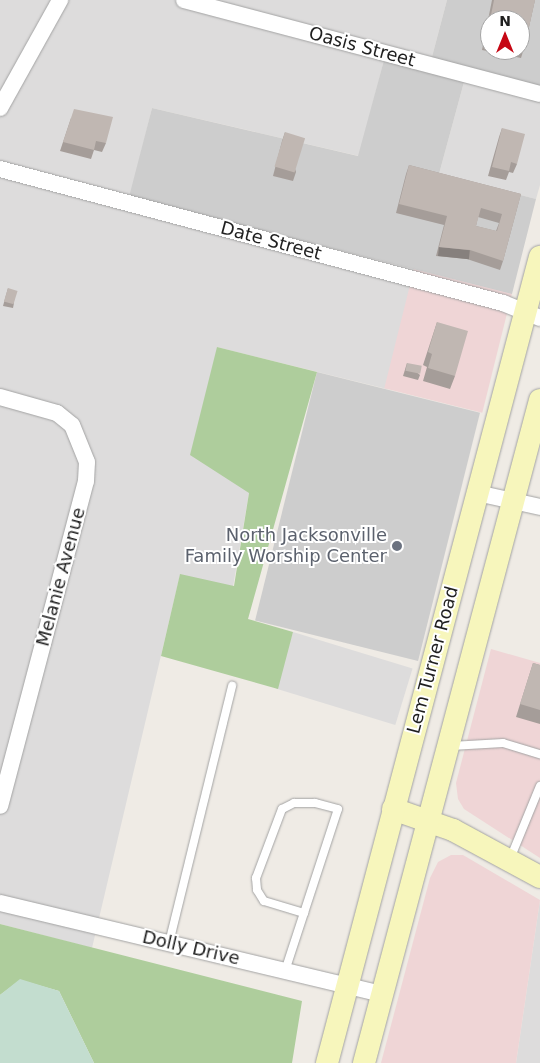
<!DOCTYPE html>
<style>
body{margin:0}
#map{position:relative;width:540px;height:1063px;overflow:hidden;background:#efebe5;font-family:"DejaVu Sans",sans-serif}
div>[style]{position:absolute}
.residential>*{inset:0;background:#dddcdc;transform-origin:0 0}
.commercial>*{inset:0;background:#efd5d6;transform-origin:0 0}
.religious>*{inset:0;background:#cdcdcd;transform-origin:0 0}
.forest>*{inset:0;background:#aecd9c}
.wetland>*{inset:0;background:#c3ddcf}
.roads{filter:drop-shadow(0 0 1px #a3a3a3) drop-shadow(0 0 1px #a3a3a3)}
.service>*{height:8px;margin:-4px;padding:0 4px;transform-origin:4px;border-radius:4px;background:#fff}
.minor>*{height:16px;margin:-8px;padding:0 8px;transform-origin:8px;border-radius:8px;background:#fff}
.secondary>*{height:22px;margin:-11px;padding:0 11px;transform-origin:11px;border-radius:11px;background:#f7f6bc}
.wall>*{inset:0;background:#a59d99}
.shaded-wall>*{inset:0;background:#86807d;transform-origin:0 0}
.building>*{inset:0;background:#c0b7b2;transform-origin:0 0}
.dots>*{width:14px;height:14px;translate:-50% -50%;box-sizing:border-box;border:2px solid #fff;border-radius:50%}
span{translate:-50% -50%;white-space:nowrap;text-align:center;line-height:1.15;-webkit-text-stroke:4px #fff;paint-order:stroke}
.street-label{font-size:18px;color:#1f1f1f}
.worship-label{font-size:18px;color:#5b616d}
.right{translate:-100% -50%;text-align:right}
.north{position:absolute;left:480px;top:10px;width:50px;height:50px;box-sizing:border-box;background:#fff;border:1px solid #a5a5a5;border-radius:50%;rotate:0deg;font-size:14px;font-weight:700;line-height:20px;text-align:center;color:#1f1f1f}
.north::after{content:'';display:block;margin:auto;width:18px;height:22px;background:#c60714;clip-path:polygon(50% 0,100% 100%,50% 72%,0 100%)}
</style>
<div id="map">
<div class="residential">
<div style="clip-path:polygon(0 0,447px 0,428px 72px,384px 60px,359px 156px,152px 108px,130px 197px,414px 269px,387px 389px,217px 347px,249px 493px,233px 587px,180px 575px,92px 948px,0 924px)"></div>
<div style="clip-path:polygon(464px 82px,540px 103px,540px 185px,536px 199px,439px 174px)"></div>
<div style="left:293px;top:632px;width:125px;height:59px;rotate:17deg"></div>
<div style="clip-path:polygon(540px 900px,540px 1063px,516px 1063px)"></div>
</div>
<div class="commercial">
<div style="left:414px;top:269px;width:101px;height:123px;rotate:14deg"></div>
<div style="clip-path:polygon(491px 649px,540px 663px,540px 858px,464px 809px,458px 799px,456px 783px)"></div>
<div style="clip-path:polygon(451px 855px,463px 855px,540px 900px,516px 1063px,381px 1063px,430px 878px,438px 862px)"></div>
</div>
<div class="religious">
<div style="clip-path:polygon(evenodd,447px 0,540px 0,540px 103px,464px 82px,439px 174px,536px 199px,512px 294px,129px 197px,152px 108px,358px 156px,384px 60px,428px 72px,447px 0,490px 20px,520px 20px,520px 50px,490px 50px,490px 20px)"></div>
<div style="left:317px;top:372px;width:168px;height:256px;rotate:14deg"></div>
</div>
<div class="forest">
<div style="clip-path:polygon(217px 347px,317px 372px,248px 619px,293px 632px,278px 689px,161px 656px,180px 574px,234px 586px,249px 493px,190px 455px)"></div>
<div style="clip-path:polygon(0 924px,302px 1001px,292px 1063px,94px 1063px,59px 991px,20px 980px,0 995px)"></div>
</div>
<div class="wetland">
<div style="clip-path:polygon(20px 979px,59px 991px,94px 1063px,0 1063px,0 995px)"></div>
</div>
<div class="roads">
<div class="service">
<div style="left:451px;top:746px;width:52px;rotate:-3.3deg"></div>
<div style="left:503px;top:743px;width:39px;rotate:17deg"></div>
<div style="left:510px;top:859px;width:79px;rotate:-67.7deg"></div>
<div style="left:169px;top:943px;width:265px;rotate:-76.2deg"></div>
<div style="left:285px;top:971px;width:170px;rotate:-71.9deg"></div>
<div style="left:338px;top:809px;width:24px;rotate:-165deg"></div>
<div style="left:315px;top:803px;width:21px;rotate:180deg"></div>
<div style="left:294px;top:803px;width:13px;rotate:153deg"></div>
<div style="left:282px;top:809px;width:74px;rotate:110.6deg"></div>
<div style="left:256px;top:878px;width:12px;rotate:85deg"></div>
<div style="left:257px;top:890px;width:13px;rotate:58deg"></div>
<div style="left:264px;top:901px;width:42px;rotate:16.7deg"></div>
</div>
<div class="minor">
<div style="left:184px;top:0;width:368px;rotate:14.8deg"></div>
<div style="left:0;top:108px;width:124px;rotate:-60.9deg"></div>
<div style="left:0;top:169px;width:521px;rotate:14.92deg"></div>
<div style="left:503px;top:303px;width:40px;rotate:22deg"></div>
<div style="left:0;top:397px;width:59px;rotate:15.7deg"></div>
<div style="left:57px;top:413px;width:19px;rotate:39deg"></div>
<div style="left:72px;top:425px;width:40px;rotate:68deg"></div>
<div style="left:87px;top:462px;width:19px;rotate:93deg"></div>
<div style="left:86px;top:481px;width:336px;rotate:104.8deg"></div>
<div style="left:477px;top:493px;width:65px;rotate:12.5deg"></div>
<div style="left:0;top:903px;width:393px;rotate:13.4deg"></div>
</div>
<div class="secondary">
<div style="left:393px;top:809px;width:64px;rotate:19.3deg"></div>
<div style="left:453px;top:830px;width:99px;rotate:28.4deg"></div>
<div style="left:327px;top:1063px;width:834px;rotate:-75.2deg"></div>
<div style="left:364px;top:1063px;width:686px;rotate:-75.13deg"></div>
</div>
</div>
<div class="wall">
<div style="clip-path:polygon(evenodd,492px 0,535px 0,525px 45px,521px 58px,482px 50px,492px 0,490px 20px,520px 20px,520px 50px,490px 50px,490px 20px)"></div>
<div style="clip-path:polygon(71px 118px,106px 143px,102px 152px,94px 150px,91px 159px,60px 151px)"></div>
<div style="clip-path:polygon(502px 128px,517px 164px,513px 173px,509px 172px,506px 180px,488px 176px,499px 137px)"></div>
<div style="clip-path:polygon(285px 132px,296px 172px,293px 181px,273px 176px,282px 141px)"></div>
<div style="clip-path:polygon(evenodd,409px 165px,521px 194px,503px 261px,500px 270px,467px 259px,436px 256px,444px 225px,396px 213px,406px 174px,409px 165px,478px 217px,499px 223px,496px 231px,476px 226px,478px 217px)"></div>
<div style="clip-path:polygon(8px 288px,14px 303px,13px 308px,3px 306px)"></div>
<div style="clip-path:polygon(437px 322px,455px 376px,450px 389px,423px 381px,427px 367px,423px 365px)"></div>
<div style="clip-path:polygon(407px 363px,420px 375px,418px 380px,403px 376px)"></div>
<div style="clip-path:polygon(533px 663px,540px 665px,540px 724px,516px 717px)"></div>
</div>
<div class="shaded-wall">
<div style="left:439px;top:247px;width:31px;height:9px;rotate:6deg"></div>
</div>
<div class="building">
<div style="clip-path:polygon(494px 0,535px 0,525px 45px,520px 44px,520px 20px,490px 20px)"></div>
<div style="clip-path:polygon(490px 21px,490px 37px,487px 37px)"></div>
<div style="clip-path:polygon(74px 109px,113px 117px,106px 143px,96px 141px,94px 150px,63px 142px)"></div>
<div style="clip-path:polygon(502px 128px,525px 134px,517px 164px,511px 162px,509px 171px,492px 167px)"></div>
<div style="left:285px;top:132px;width:21px;height:36px;rotate:17deg"></div>
<div style="clip-path:polygon(evenodd,409px 165px,521px 194px,503px 261px,470px 250px,439px 247px,447px 216px,399px 204px,409px 165px,481px 208px,502px 214px,497px 231px,476px 226px,481px 208px)"></div>
<div style="left:8px;top:288px;width:10px;height:14px;rotate:17deg"></div>
<div style="clip-path:polygon(437px 322px,468px 331px,455px 376px,428px 368px,432px 354px,428px 352px)"></div>
<div style="left:407px;top:363px;width:15px;height:8px;rotate:11deg"></div>
<div style="clip-path:polygon(533px 663px,540px 665px,540px 710px,520px 704px)"></div>
</div>
<div class="dots">
<div style="left:397px;top:546px;background:#6b7280"></div>
</div>
<div class="street-label">
<span style="left:362px;top:47px;rotate:15deg">Oasis Street</span>
<span style="left:271px;top:241px;rotate:15deg">Date Street</span>
<span style="left:61px;top:577px;rotate:-75deg">Melanie Avenue</span>
<span style="left:433px;top:660px;rotate:-75deg">Lem Turner Road</span>
<span style="left:191px;top:948px;rotate:13deg">Dolly Drive</span>
</div>
<div class="worship-label">
<span class="right" style="left:387px;top:546px">North Jacksonville<br>Family Worship Center</span>
</div>
<div class="north">N</div>
</div>
